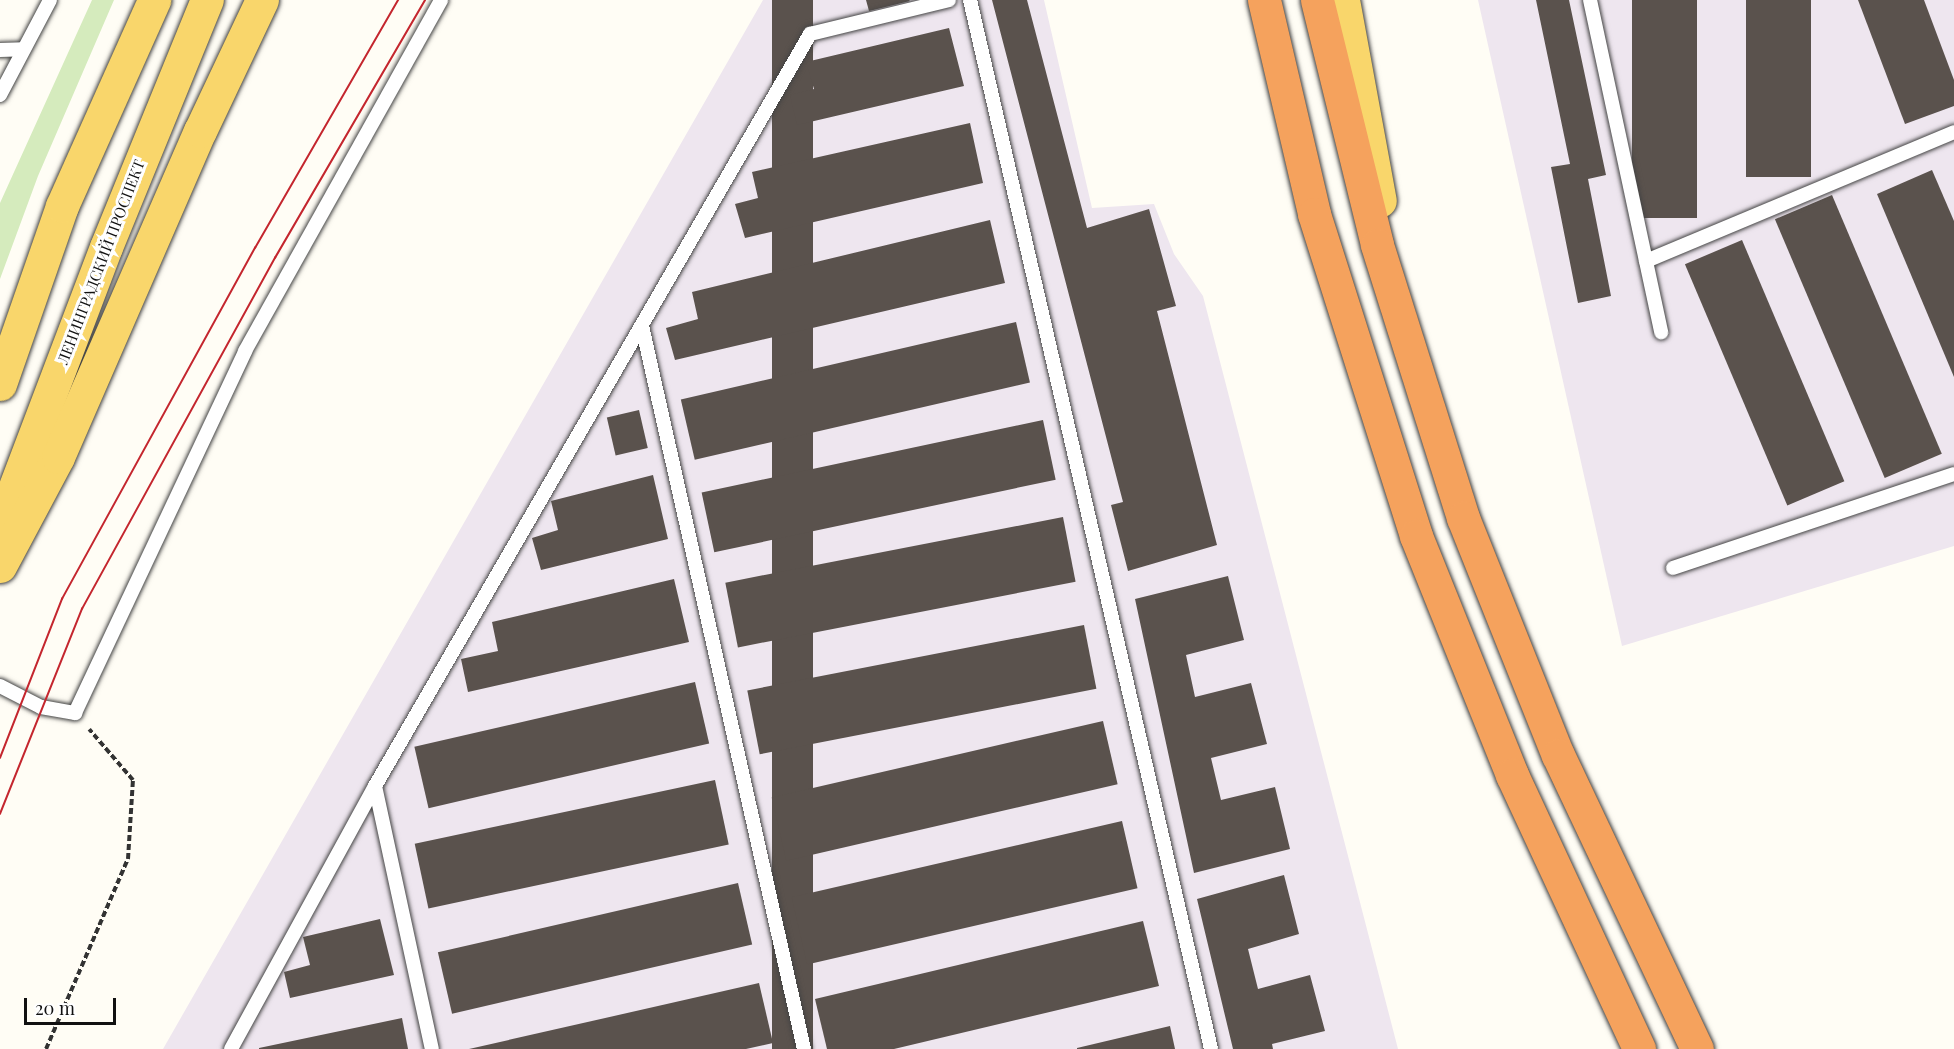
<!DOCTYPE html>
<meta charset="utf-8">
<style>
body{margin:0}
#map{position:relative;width:1954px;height:1049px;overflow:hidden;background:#fffdf5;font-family:"Playfair Display",serif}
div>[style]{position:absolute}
.industrial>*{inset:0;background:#eee6ef}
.green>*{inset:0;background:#d5ebbd}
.building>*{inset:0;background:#5a524d;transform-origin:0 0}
.path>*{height:4px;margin-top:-2px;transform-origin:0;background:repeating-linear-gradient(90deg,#333 0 6px,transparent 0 9px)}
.roads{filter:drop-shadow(0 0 2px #444) drop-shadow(0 0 2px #444)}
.lane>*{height:14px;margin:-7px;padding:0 7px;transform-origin:7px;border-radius:7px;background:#fff}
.primary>*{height:33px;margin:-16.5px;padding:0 16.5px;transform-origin:16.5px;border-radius:16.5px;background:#f9d66b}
.highway>*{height:33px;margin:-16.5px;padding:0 16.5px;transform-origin:16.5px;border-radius:16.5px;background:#f5a25d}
.tram>*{height:1.5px;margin:-0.75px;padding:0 0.75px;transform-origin:0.75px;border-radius:0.75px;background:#c4262e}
span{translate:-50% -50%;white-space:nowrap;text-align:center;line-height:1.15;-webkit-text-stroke:6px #fff;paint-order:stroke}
.street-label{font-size:15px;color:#111}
.scale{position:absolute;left:24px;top:998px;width:92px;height:27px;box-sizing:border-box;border:3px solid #111;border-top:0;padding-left:8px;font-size:18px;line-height:21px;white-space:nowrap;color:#111;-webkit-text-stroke:4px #fff;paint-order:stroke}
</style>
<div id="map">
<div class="industrial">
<div style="clip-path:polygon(763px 0,1044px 0,1092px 208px,1154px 204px,1174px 254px,1203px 296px,1398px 1049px,163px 1049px)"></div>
<div style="clip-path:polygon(1478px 0,1954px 0,1954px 546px,1622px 646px)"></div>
</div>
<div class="green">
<div style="clip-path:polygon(92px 0,114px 0,38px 176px,0 279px,0 203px)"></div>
</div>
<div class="building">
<div style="left:772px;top:0;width:41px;height:1203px"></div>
<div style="clip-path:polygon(866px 0,909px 0,910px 1px,869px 11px)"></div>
<div style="clip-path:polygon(992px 0,1027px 0,1087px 228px,1149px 209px,1176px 306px,1157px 311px,1217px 545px,1128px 571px,1111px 505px,1123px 502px)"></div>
<div style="clip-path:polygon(1536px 0,1569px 0,1606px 175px,1588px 179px,1611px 296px,1578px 303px,1551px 167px,1570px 164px)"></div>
<div style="left:1632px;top:0;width:65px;height:218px"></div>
<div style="left:1746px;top:0;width:65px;height:177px"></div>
<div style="clip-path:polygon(1858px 0,1924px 0,1954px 80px,1954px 106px,1905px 124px)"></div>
<div style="clip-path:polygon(949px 28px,964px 86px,797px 125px,790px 95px,814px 89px,806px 62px)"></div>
<div style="clip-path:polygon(970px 123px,983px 183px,745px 238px,735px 204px,758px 198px,752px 172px)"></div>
<div style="clip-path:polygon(1932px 170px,1954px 221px,1954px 377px,1877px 194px)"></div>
<div style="left:1832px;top:195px;width:281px;height:62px;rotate:67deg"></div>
<div style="clip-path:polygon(990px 220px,1005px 283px,675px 360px,666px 328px,698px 319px,692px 292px)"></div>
<div style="left:1742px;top:240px;width:262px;height:62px;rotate:67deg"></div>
<div style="left:1016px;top:322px;width:62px;height:344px;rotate:77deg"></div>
<div style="left:639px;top:410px;width:39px;height:33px;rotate:77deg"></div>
<div style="left:1043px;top:420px;width:61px;height:349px;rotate:78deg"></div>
<div style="clip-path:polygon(653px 475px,668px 539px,541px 570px,532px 538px,558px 530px,551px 501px)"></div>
<div style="left:1063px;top:517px;width:66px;height:344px;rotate:79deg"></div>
<div style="clip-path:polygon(1228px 576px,1244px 640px,1186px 655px,1195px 697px,1251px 683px,1267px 744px,1211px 758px,1221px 800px,1275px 787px,1290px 849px,1194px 873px,1135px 599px)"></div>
<div style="clip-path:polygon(674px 579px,689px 642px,468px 692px,461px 659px,498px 651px,492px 622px)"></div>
<div style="left:1084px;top:625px;width:65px;height:343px;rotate:79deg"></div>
<div style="left:695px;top:682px;width:63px;height:288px;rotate:77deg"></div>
<div style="left:1103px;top:721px;width:65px;height:340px;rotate:77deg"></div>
<div style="left:715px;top:780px;width:66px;height:307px;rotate:78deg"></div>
<div style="left:1122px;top:821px;width:69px;height:339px;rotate:77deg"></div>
<div style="clip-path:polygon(1284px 875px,1299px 934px,1248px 949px,1258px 989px,1310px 975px,1325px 1031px,1272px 1044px,1273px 1049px,1233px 1049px,1197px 899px)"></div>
<div style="left:738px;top:883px;width:63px;height:308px;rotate:77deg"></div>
<div style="clip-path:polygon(380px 919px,394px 975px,290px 998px,284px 972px,310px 965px,303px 937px)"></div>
<div style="clip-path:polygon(1143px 921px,1159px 986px,894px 1049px,827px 1049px,815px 999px)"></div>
<div style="clip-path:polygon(759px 983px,773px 1043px,746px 1049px,469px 1049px)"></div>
<div style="clip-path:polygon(402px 1018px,408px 1049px,259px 1049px,259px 1048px)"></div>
<div style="clip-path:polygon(1170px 1026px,1175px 1049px,1077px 1049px,1077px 1048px)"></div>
</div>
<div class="path">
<div style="left:46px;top:1049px;width:207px;rotate:-66.7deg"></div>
<div style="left:128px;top:859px;width:79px;rotate:-86.4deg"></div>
<div style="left:133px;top:780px;width:67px;rotate:-130.8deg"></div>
</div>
<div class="roads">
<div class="lane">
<div style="left:970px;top:0;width:1076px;rotate:77.06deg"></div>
<div style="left:1590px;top:0;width:340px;rotate:77.9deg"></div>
<div style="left:0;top:50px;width:23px;rotate:-2deg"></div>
<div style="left:0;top:95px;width:107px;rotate:-62.2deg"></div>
<div style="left:1646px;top:261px;width:334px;rotate:-22.7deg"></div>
<div style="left:642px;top:326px;width:741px;rotate:77.37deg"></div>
<div style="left:1673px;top:568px;width:296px;rotate:-18.5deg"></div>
<div style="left:0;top:686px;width:46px;rotate:27.1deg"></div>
<div style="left:41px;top:707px;width:35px;rotate:10deg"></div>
<div style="left:75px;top:713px;width:400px;rotate:-64.8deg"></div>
<div style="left:245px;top:351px;width:402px;rotate:-60.8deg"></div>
<div style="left:375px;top:786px;width:269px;rotate:77.8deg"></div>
<div style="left:231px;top:1049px;width:300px;rotate:-61.3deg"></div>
<div style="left:375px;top:786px;width:869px;rotate:-59.95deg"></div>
<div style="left:810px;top:34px;width:143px;rotate:-13.7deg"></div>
</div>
<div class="primary">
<div style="left:1343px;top:0;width:204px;rotate:79.6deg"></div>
<div style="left:0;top:384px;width:188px;rotate:-70.8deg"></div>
<div style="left:62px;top:206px;width:226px;rotate:-65.9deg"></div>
<div style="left:0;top:526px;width:298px;rotate:-69.2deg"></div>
<div style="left:106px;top:247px;width:267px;rotate:-67.8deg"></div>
<div style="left:0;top:566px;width:123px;rotate:-62deg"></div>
<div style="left:58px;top:457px;width:356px;rotate:-66.5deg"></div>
<div style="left:200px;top:131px;width:145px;rotate:-64.7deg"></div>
</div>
<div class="highway">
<div style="left:1264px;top:0;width:220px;rotate:76.8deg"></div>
<div style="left:1314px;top:214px;width:338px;rotate:72.4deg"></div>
<div style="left:1416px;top:536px;width:258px;rotate:68.1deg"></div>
<div style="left:1512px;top:775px;width:302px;rotate:65.1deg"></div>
<div style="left:1317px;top:0;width:252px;rotate:76.2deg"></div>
<div style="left:1377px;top:245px;width:286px;rotate:72.5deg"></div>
<div style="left:1463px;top:518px;width:255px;rotate:68.2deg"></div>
<div style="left:1558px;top:755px;width:325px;rotate:64.7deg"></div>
</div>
</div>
<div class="tram">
<div style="left:0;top:758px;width:171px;rotate:-68.7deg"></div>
<div style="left:62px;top:599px;width:401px;rotate:-61.2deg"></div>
<div style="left:255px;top:248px;width:286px;rotate:-60deg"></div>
<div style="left:0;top:814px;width:221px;rotate:-68.2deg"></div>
<div style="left:82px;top:609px;width:401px;rotate:-61.2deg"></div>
<div style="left:275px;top:258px;width:298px;rotate:-59.8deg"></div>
</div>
<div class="street-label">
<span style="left:101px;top:262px;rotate:-69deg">ЛЕНИНГРАДСКИЙ ПРОСПЕКТ</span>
</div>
<div class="scale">20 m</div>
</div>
